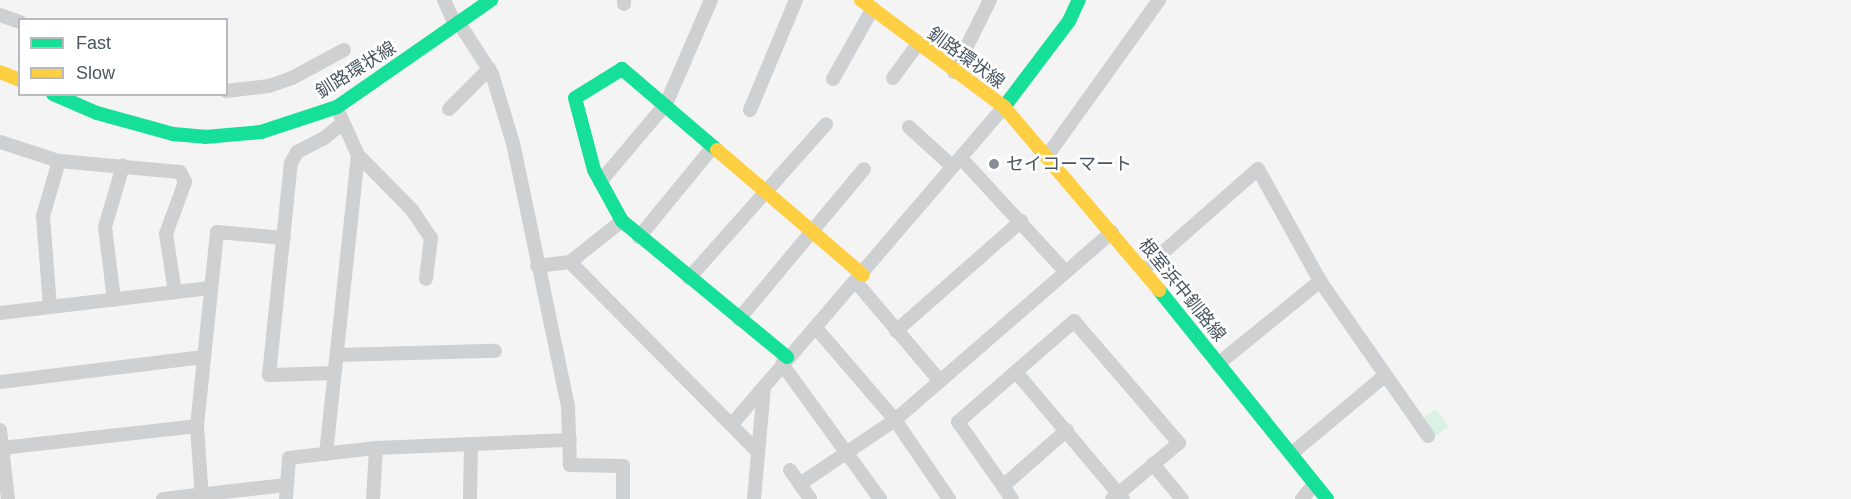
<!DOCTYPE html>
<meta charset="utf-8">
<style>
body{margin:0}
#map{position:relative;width:1851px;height:499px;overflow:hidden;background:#f4f4f4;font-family:Helvetica,"Noto Sans JP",sans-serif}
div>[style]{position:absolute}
.green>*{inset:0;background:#d9f2e3;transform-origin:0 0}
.street>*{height:14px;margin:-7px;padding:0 7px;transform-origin:7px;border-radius:7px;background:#ced0d2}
.fast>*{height:14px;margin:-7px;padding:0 7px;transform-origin:7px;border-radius:7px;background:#16e098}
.slow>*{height:14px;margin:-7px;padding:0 7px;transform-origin:7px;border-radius:7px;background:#ffcf43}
.dots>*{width:16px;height:16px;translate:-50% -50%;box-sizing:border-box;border:3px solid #fff;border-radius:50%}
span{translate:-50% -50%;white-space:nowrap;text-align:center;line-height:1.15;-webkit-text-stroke:5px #fff;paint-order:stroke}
.street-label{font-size:18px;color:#4a5661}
.poi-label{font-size:18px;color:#4a5661}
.left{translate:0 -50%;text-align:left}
.legend{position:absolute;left:18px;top:18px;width:210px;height:78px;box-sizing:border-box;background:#fff;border:2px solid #b7bbc0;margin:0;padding:8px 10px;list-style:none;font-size:18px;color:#4a5661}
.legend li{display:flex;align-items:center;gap:12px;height:30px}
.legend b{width:30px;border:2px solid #b7bbc0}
</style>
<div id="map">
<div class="green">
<div style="left:1436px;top:409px;width:22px;height:19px;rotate:56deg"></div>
</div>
<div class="street">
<div style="left:444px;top:0;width:27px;rotate:66deg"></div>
<div style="left:624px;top:0;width:4px;rotate:90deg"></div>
<div style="left:0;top:15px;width:21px;rotate:19deg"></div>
<div style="left:459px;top:23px;width:61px;rotate:57.1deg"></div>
<div style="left:492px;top:74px;width:72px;rotate:73.1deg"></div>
<div style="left:513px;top:143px;width:269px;rotate:78.2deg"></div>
<div style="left:568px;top:406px;width:59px;rotate:88.1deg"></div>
<div style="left:570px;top:465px;width:53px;rotate:1.1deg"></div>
<div style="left:623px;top:466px;width:33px;rotate:90deg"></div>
<div style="left:954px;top:72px;width:80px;rotate:-63.4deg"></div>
<div style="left:893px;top:78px;width:41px;rotate:-54deg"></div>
<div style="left:833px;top:79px;width:81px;rotate:-60.6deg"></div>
<div style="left:226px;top:91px;width:43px;rotate:-6.6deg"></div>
<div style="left:269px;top:86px;width:24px;rotate:-19deg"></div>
<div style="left:292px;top:78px;width:59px;rotate:-28.3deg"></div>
<div style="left:449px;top:109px;width:57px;rotate:-45deg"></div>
<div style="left:750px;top:110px;width:119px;rotate:-67.3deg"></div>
<div style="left:340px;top:115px;width:44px;rotate:65.8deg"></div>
<div style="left:358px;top:155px;width:77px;rotate:45.5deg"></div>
<div style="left:412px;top:210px;width:34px;rotate:56deg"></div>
<div style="left:431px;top:238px;width:41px;rotate:97deg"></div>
<div style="left:909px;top:127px;width:59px;rotate:42.3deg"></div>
<div style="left:0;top:142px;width:62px;rotate:17.9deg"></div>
<div style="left:59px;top:161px;width:121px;rotate:5.2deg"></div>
<div style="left:180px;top:172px;width:11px;rotate:63deg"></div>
<div style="left:185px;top:182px;width:55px;rotate:110.1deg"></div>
<div style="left:166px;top:234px;width:59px;rotate:81.2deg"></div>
<div style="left:1047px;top:156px;width:192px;rotate:-54.3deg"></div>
<div style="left:961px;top:158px;width:154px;rotate:47.4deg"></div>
<div style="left:600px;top:182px;width:102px;rotate:-49.8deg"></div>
<div style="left:666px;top:104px;width:113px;rotate:-66.6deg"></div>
<div style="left:639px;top:237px;width:117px;rotate:-50.6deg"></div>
<div style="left:570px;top:262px;width:266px;rotate:45.3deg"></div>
<div style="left:537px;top:266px;width:33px;rotate:-7deg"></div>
<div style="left:570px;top:262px;width:66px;rotate:-38.3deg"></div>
<div style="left:1143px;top:270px;width:153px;rotate:-41.3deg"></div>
<div style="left:1258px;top:169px;width:128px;rotate:61deg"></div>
<div style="left:1320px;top:281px;width:189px;rotate:55.1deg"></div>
<div style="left:689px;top:278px;width:206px;rotate:-48.3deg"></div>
<div style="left:856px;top:282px;width:130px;rotate:49.7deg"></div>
<div style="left:114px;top:300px;width:74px;rotate:-97deg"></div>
<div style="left:105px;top:227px;width:64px;rotate:-73.6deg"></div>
<div style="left:50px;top:307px;width:91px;rotate:-94.4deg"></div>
<div style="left:43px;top:216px;width:57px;rotate:-73.8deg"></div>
<div style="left:0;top:313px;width:211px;rotate:-6.8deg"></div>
<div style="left:739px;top:319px;width:195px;rotate:-50.2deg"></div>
<div style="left:816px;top:328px;width:121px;rotate:49.3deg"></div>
<div style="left:895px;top:420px;width:96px;rotate:55.6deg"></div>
<div style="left:896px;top:331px;width:167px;rotate:-41.3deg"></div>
<div style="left:337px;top:355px;width:158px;rotate:-1.5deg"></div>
<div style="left:782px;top:364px;width:167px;rotate:54deg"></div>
<div style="left:1218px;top:364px;width:132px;rotate:-39.1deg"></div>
<div style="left:1016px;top:372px;width:166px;rotate:49.9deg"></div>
<div style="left:334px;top:373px;width:65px;rotate:178.2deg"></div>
<div style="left:269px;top:375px;width:213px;rotate:-84.1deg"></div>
<div style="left:291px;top:163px;width:13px;rotate:-61deg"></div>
<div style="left:297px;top:152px;width:29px;rotate:-27deg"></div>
<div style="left:323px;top:139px;width:26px;rotate:-39deg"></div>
<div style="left:0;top:382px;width:205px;rotate:-7deg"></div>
<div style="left:733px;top:423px;width:416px;rotate:-49.4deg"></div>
<div style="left:0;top:430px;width:69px;rotate:83.4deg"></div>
<div style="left:2px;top:448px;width:196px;rotate:-6.4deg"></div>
<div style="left:326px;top:454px;width:301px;rotate:-83.9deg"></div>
<div style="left:1291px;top:454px;width:120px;rotate:-39.9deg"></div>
<div style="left:1153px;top:464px;width:45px;rotate:50.4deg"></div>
<div style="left:790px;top:470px;width:35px;rotate:55deg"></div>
<div style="left:800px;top:484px;width:115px;rotate:-34deg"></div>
<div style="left:895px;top:420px;width:287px;rotate:-40.9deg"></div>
<div style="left:1003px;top:486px;width:85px;rotate:-41.2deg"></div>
<div style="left:163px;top:499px;width:124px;rotate:-6.5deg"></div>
<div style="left:202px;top:499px;width:73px;rotate:-93.9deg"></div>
<div style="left:197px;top:426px;width:195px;rotate:-84.1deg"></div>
<div style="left:217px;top:232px;width:67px;rotate:5.1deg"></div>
<div style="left:286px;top:499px;width:41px;rotate:-85.8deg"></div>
<div style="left:289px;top:458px;width:88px;rotate:-6.6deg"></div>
<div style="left:376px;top:448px;width:194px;rotate:-2.4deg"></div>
<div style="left:373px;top:499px;width:51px;rotate:-86.6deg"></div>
<div style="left:470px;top:499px;width:55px;rotate:-89deg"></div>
<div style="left:754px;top:499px;width:112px;rotate:-84.9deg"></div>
<div style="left:1012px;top:499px;width:94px;rotate:-125deg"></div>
<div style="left:958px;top:422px;width:154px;rotate:-41deg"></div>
<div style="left:1074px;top:321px;width:161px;rotate:49.3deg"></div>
<div style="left:1179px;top:443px;width:87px;rotate:140.1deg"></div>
<div style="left:1302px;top:499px;width:19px;rotate:-51deg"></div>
</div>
<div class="fast">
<div style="left:53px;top:94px;width:48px;rotate:23.4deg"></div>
<div style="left:97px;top:113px;width:79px;rotate:15.4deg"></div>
<div style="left:173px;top:134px;width:32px;rotate:5deg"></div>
<div style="left:205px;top:137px;width:56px;rotate:-5.1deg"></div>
<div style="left:261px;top:132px;width:80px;rotate:-18.2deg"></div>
<div style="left:337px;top:107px;width:188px;rotate:-34.8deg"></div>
<div style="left:1004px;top:107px;width:108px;rotate:-52.9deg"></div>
<div style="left:1069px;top:21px;width:23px;rotate:-65deg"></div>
<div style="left:717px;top:150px;width:125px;rotate:-139.5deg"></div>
<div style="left:622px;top:69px;width:55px;rotate:148.3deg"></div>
<div style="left:575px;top:98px;width:74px;rotate:75.2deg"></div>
<div style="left:594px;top:170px;width:58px;rotate:61.2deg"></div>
<div style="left:622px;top:221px;width:214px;rotate:39.5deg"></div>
<div style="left:1159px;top:290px;width:268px;rotate:51.2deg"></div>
</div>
<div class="slow">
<div style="left:861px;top:0;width:179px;rotate:36.8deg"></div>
<div style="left:1004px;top:107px;width:240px;rotate:49.7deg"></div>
<div style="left:0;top:72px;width:22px;rotate:22deg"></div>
<div style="left:717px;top:150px;width:192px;rotate:40.6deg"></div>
</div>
<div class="dots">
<div style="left:994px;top:164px;background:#868d94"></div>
</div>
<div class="street-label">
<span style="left:966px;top:58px;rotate:36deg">釧路環状線</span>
<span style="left:356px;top:70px;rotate:-32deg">釧路環状線</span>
<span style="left:1182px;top:290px;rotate:51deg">根室浜中釧路線</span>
</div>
<div class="poi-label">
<span class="left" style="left:1006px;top:164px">セイコーマート</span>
</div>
<ul class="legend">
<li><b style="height:8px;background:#16e098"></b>Fast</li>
<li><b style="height:8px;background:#ffcf43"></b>Slow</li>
</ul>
</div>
